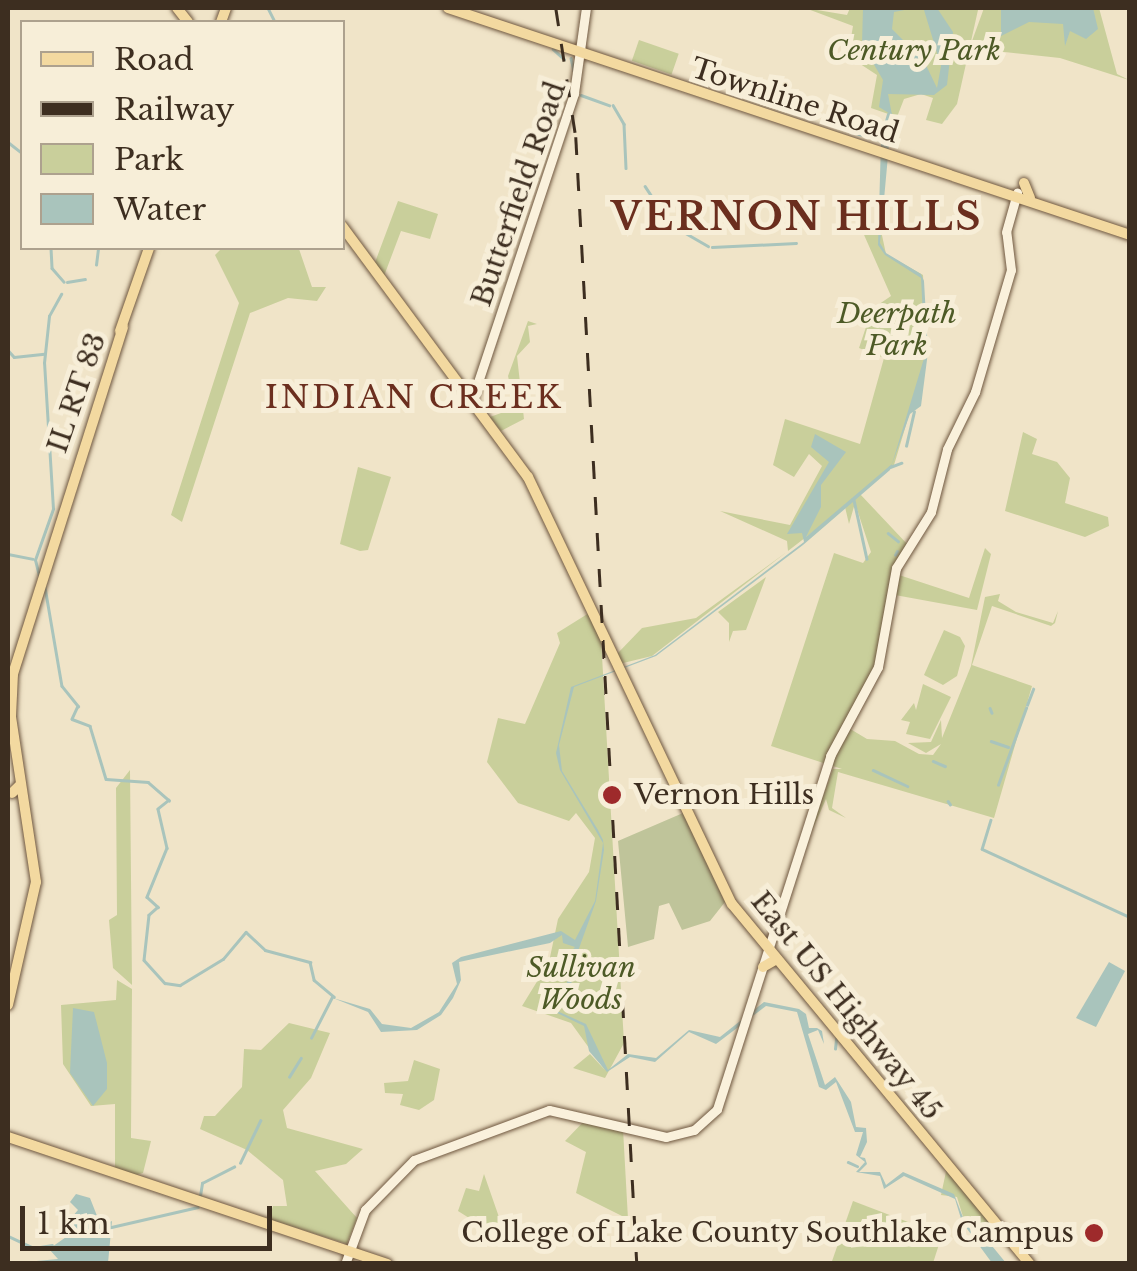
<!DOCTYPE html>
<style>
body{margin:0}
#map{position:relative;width:1137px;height:1271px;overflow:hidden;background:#f0e4c8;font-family:"Libre Baskerville",serif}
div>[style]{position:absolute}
.green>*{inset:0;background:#c9cf9b;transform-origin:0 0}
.cemetery>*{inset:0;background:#bfc49a}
.water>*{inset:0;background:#a9c4bc}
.stream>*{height:2.5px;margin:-1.25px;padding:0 1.25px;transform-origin:1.25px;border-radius:1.25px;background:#a9c4bc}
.canal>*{height:5px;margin:-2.5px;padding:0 2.5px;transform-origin:2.5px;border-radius:2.5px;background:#a9c4bc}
.roads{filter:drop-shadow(0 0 2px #6f573f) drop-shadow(0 0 2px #6f573f)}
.secondary>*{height:9px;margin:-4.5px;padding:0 4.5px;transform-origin:4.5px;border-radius:4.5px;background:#faf1dc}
.primary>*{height:10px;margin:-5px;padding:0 5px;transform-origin:5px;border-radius:5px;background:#f3d9a0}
.rail>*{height:2.5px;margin-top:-1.25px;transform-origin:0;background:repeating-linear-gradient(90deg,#3d2e20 0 18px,transparent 0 36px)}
.dots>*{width:28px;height:28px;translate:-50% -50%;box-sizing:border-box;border:5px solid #f7eed8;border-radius:50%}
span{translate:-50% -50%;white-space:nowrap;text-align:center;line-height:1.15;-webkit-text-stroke:10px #f7eed8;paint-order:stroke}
.park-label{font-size:28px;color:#4d5a26;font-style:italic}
.street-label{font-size:28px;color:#3d2e20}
.poi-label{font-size:28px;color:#3d2e20}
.left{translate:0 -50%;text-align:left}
.right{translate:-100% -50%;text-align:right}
.quarter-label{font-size:32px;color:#6b2e1e;letter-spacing:2.5px}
.district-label{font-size:38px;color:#6b2e1e;font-weight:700;letter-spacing:2.5px}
.frame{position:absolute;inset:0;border:10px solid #3d2e20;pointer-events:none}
.legend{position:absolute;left:20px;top:20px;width:325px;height:230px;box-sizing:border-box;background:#f7eed8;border:2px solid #ada18e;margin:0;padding:12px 18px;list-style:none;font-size:30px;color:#3d2e20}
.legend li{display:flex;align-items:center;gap:20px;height:50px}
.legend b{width:50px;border:2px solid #ada18e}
.scale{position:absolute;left:20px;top:1206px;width:252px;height:45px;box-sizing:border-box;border:5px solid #3d2e20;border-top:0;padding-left:12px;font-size:30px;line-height:35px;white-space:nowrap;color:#3d2e20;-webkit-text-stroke:8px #f7eed8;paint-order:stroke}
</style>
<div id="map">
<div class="green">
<div style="clip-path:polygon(805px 8px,847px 15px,850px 8px,978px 10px,957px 104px,942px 124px,926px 120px,933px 98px,921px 94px,904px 99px,897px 117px,871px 108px,877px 75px,848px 56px,853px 26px)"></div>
<div style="clip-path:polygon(984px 8px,1099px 8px,1117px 74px,1129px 80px,1060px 58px,978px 49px,972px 41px)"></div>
<div style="left:639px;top:40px;width:42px;height:22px;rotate:19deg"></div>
<div style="clip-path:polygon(398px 201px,438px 214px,430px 239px,401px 231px,384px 276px,374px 265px)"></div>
<div style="clip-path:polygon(880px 226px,886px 254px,923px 275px,927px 355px,894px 465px,860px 494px,909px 546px,898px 563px,879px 657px,847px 727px,867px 739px,895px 741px,919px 754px,933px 755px,941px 744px,926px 753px,908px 743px,931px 742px,941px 720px,942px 738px,971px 666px,985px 597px,1000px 594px,998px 601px,1016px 612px,1053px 623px,1058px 611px,1055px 623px,1051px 626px,992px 606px,972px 665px,1032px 686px,994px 818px,838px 772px,832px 808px,846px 818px,829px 810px,826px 799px,800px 858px,833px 769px,842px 769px,771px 746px,834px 553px,863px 563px,871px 552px,855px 503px,849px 524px,845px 507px,652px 656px,619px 664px,617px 654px,642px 628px,696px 618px,788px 551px,787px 541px,720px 511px,790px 525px,822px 466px,809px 454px,794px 477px,773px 465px,785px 419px,860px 444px,884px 358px,859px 348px,872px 309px,891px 296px,861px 228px)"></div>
<div style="clip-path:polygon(222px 248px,299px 249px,312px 287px,326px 287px,317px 301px,288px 298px,250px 313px,182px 522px,171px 515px,239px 303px,215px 255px)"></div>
<div style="clip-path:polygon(528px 321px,537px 324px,528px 326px,530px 342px,517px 356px,524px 419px,501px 431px,490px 417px,515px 408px,508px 376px)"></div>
<div style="clip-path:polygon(1023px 432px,1037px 439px,1032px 454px,1057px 462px,1070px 478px,1065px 503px,1108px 517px,1109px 526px,1085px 537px,1005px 511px)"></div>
<div style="clip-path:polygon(358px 467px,391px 477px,368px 550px,360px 551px,340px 544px)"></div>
<div style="clip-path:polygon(985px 548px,991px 554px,977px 610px,895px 595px,899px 575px,969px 598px)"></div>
<div style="clip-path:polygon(766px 577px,746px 630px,733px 631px,729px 642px,729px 623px,718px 612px)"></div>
<div style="clip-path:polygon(589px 613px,601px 638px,624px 1043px,605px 1078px,573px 1068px,590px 1054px,605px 1070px,571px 1023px,522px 1006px,549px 962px,558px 919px,589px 872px,595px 838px,576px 813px,569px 821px,518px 803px,487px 762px,498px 718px,525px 724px,560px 643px,557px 633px)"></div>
<div style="clip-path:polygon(944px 630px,960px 637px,965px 646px,957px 676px,943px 685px,924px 675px)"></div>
<div style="clip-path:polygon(923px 684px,951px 697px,930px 739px,906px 734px,910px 722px,901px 720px,914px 703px,916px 710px)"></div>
<div style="clip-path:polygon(130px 770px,132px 985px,113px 968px,109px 920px,117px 915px,116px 788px)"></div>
<div style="clip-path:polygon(117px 980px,132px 989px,131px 1138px,151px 1141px,143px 1173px,132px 1176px,115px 1170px,115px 1104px,91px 1106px,63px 1064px,61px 1005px,116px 1000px)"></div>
<div style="clip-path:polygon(289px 1023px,330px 1033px,311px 1078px,283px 1110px,287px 1128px,363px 1149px,346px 1164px,315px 1171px,357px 1218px,347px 1244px,269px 1219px,273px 1206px,287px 1206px,283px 1180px,247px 1150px,200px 1129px,204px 1116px,215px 1116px,242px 1087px,244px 1049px,261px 1050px)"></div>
<div style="clip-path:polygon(414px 1060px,440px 1069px,434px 1100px,419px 1110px,400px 1105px,403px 1094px,385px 1093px,384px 1083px,408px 1081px)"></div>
<div style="clip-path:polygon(586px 1119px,623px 1129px,628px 1219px,576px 1193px,586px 1152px,565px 1141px)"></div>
<div style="clip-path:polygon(947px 1167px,1007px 1243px,1007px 1246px,989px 1245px,964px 1220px,957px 1197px,941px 1195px)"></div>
<div style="clip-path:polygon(484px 1174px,500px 1220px,513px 1220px,515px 1247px,458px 1211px,466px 1188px,479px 1191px)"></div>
<div style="clip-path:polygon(853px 1201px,942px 1235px,933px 1263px,831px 1264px)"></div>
</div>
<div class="cemetery">
<div style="clip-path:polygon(683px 813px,725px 902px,710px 921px,682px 930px,669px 903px,659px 906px,654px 939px,628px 947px,618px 841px)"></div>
</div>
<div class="water">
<div style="clip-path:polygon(863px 8px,915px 8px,894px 12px,892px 29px,924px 61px,937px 88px,941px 66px,924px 10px,937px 8px,953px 32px,947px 85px,934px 95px,888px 94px,892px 115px,879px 107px,883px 80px,862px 44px)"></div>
<div style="clip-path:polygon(1001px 8px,1093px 8px,1098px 29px,1086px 39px,1070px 31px,1065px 46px,1063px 24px,1029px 22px,1001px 36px)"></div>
<div style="clip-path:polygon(882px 123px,891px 123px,880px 243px,886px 253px,921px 274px,924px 281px,928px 352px,921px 406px,910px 414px,890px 470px,803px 545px,656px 656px,574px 687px,559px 745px,562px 771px,598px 830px,603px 840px,604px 850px,596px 901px,577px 954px,564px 962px,573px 972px,573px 978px,567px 995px,555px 1010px,586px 1024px,608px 1070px,628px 1054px,656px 1058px,689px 1030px,720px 1037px,764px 1002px,799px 1009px,806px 1014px,809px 1028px,817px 1028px,822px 1031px,824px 1044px,818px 1030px,808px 1034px,825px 1085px,835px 1077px,851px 1102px,856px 1127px,866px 1128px,867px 1142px,860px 1157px,865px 1158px,867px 1164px,859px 1172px,880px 1172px,886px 1185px,903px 1172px,954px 1194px,964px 1220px,979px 1230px,1006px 1263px,992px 1263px,962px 1222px,955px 1199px,904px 1176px,884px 1189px,880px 1176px,856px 1172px,865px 1162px,856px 1155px,863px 1132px,855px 1132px,836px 1082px,826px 1090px,819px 1087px,797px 1012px,766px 1006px,716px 1044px,689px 1032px,655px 1062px,630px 1057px,607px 1072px,589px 1051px,584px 1026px,553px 1011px,571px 974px,562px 961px,575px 947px,563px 943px,562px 935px,550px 943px,459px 962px,461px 980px,453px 998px,441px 1015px,417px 1030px,381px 1032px,368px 1012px,333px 998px,370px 1009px,382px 1024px,411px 1028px,439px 1012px,457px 984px,452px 963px,461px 957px,561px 931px,575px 940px,595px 901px,603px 843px,560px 770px,556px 753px,571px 687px,655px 655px,804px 542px,802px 533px,787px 534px,829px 462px,811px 447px,815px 434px,846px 452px,821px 485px,821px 507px,806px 537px,892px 464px,925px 355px,921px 278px,885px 255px,878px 245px,881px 142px,848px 133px,878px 138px)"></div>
<div style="clip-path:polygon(1109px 962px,1125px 971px,1096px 1027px,1076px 1018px)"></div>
<div style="clip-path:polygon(73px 1008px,94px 1012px,107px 1063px,107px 1089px,93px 1106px,70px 1073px)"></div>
<div style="clip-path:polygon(76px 1194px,90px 1198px,101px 1226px,112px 1221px,108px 1263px,15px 1263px,58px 1259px,49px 1249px,69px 1235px,64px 1226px,78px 1210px,70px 1202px)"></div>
</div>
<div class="stream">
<div style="left:268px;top:8px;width:16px;rotate:63deg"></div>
<div style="left:553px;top:49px;width:15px;rotate:42deg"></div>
<div style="left:571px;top:58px;width:13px;rotate:77deg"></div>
<div style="left:581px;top:95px;width:30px;rotate:20deg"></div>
<div style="left:613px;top:105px;width:22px;rotate:60deg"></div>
<div style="left:624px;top:124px;width:44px;rotate:87.4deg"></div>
<div style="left:8px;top:142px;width:18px;rotate:38deg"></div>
<div style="left:645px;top:186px;width:45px;rotate:56.7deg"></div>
<div style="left:670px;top:224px;width:44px;rotate:30.1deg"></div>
<div style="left:856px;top:227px;width:21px;rotate:-3deg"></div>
<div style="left:712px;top:247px;width:84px;rotate:-2.7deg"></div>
<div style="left:51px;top:248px;width:20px;rotate:87deg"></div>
<div style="left:52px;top:268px;width:18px;rotate:49deg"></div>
<div style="left:96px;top:265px;width:17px;rotate:-83deg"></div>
<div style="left:67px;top:282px;width:18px;rotate:-9deg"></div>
<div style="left:8px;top:350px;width:9px;rotate:49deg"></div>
<div style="left:14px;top:357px;width:30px;rotate:-6deg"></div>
<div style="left:906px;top:446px;width:35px;rotate:-77deg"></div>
<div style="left:890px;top:467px;width:12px;rotate:-20deg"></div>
<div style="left:854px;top:500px;width:60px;rotate:77.6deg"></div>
<div style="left:888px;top:533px;width:13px;rotate:39deg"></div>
<div style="left:8px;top:554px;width:25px;rotate:11deg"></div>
<div style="left:895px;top:555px;width:4px;rotate:-63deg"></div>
<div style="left:39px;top:576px;width:16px;rotate:-104deg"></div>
<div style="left:35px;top:560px;width:54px;rotate:-70.6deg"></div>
<div style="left:53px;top:509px;width:146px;rotate:-93.5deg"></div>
<div style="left:44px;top:363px;width:47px;rotate:-83.9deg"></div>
<div style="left:49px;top:316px;width:25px;rotate:-61deg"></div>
<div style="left:45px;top:587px;width:100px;rotate:80.3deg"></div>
<div style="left:62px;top:686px;width:26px;rotate:51deg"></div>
<div style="left:78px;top:706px;width:14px;rotate:115deg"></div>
<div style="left:72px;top:719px;width:19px;rotate:21deg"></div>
<div style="left:90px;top:726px;width:55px;rotate:73.2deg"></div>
<div style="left:106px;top:779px;width:42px;rotate:4.1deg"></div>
<div style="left:148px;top:782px;width:28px;rotate:41deg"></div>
<div style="left:169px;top:800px;width:14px;rotate:141deg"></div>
<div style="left:158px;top:809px;width:40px;rotate:77deg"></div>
<div style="left:167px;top:848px;width:53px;rotate:112.2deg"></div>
<div style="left:147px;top:897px;width:15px;rotate:42deg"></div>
<div style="left:158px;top:907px;width:12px;rotate:138deg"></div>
<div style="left:149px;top:915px;width:45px;rotate:96.3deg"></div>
<div style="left:144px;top:960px;width:31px;rotate:48deg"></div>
<div style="left:165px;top:983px;width:15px;rotate:8deg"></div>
<div style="left:180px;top:985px;width:50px;rotate:-31.2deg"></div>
<div style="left:223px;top:959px;width:35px;rotate:-50deg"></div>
<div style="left:246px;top:932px;width:26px;rotate:43deg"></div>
<div style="left:265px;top:950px;width:47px;rotate:14.9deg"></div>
<div style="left:310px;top:962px;width:18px;rotate:77deg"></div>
<div style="left:314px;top:980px;width:26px;rotate:40deg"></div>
<div style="left:1027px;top:705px;width:17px;rotate:-69deg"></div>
<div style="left:990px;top:708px;width:5px;rotate:68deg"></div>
<div style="left:991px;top:741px;width:18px;rotate:19deg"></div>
<div style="left:933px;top:761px;width:13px;rotate:23deg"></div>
<div style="left:873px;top:770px;width:38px;rotate:25deg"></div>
<div style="left:998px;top:785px;width:82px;rotate:-70deg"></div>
<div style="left:948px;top:801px;width:4px;rotate:56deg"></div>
<div style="left:991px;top:820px;width:30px;rotate:107deg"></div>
<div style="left:982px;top:849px;width:163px;rotate:24.7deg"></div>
<div style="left:311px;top:1038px;width:46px;rotate:-62.9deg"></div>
<div style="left:835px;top:1049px;width:10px;rotate:-84deg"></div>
<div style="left:289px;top:1077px;width:22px;rotate:-58deg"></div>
<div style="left:848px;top:1162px;width:10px;rotate:24deg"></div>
<div style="left:240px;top:1163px;width:47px;rotate:-64.5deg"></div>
<div style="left:200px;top:1196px;width:13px;rotate:-81deg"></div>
<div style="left:202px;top:1183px;width:36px;rotate:-27deg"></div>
<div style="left:107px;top:1228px;width:93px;rotate:-13deg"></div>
<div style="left:8px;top:1236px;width:29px;rotate:25deg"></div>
<div style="left:34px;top:1248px;width:18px;rotate:-9deg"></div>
</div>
<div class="canal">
<div style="left:887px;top:121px;width:7px;rotate:-74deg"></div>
</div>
<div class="roads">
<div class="secondary">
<div style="left:473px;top:397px;width:320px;rotate:-71.6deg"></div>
<div style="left:574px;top:93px;width:86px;rotate:-82deg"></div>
<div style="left:345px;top:1264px;width:58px;rotate:-69.7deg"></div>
<div style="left:365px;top:1210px;width:70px;rotate:-45.6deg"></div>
<div style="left:414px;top:1160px;width:144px;rotate:-20.3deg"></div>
<div style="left:549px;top:1110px;width:120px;rotate:13deg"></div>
<div style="left:666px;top:1137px;width:29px;rotate:-14deg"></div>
<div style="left:694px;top:1130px;width:31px;rotate:-42deg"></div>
<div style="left:717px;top:1109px;width:371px;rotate:-72.2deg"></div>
<div style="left:830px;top:756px;width:101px;rotate:-61.7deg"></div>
<div style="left:878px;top:667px;width:101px;rotate:-79.7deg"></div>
<div style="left:896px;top:568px;width:66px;rotate:-58deg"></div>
<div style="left:931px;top:512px;width:65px;rotate:-75.7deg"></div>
<div style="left:947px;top:449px;width:64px;rotate:-63.8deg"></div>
<div style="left:975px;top:392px;width:127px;rotate:-73.6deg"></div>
<div style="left:1011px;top:270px;width:38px;rotate:-97deg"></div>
<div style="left:1006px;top:232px;width:41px;rotate:-74.2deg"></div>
</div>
<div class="primary">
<div style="left:177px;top:8px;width:18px;rotate:52deg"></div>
<div style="left:448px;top:8px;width:719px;rotate:18.41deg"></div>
<div style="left:221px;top:22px;width:15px;rotate:-70deg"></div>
<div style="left:1024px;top:183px;width:16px;rotate:68deg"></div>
<div style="left:342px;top:226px;width:312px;rotate:53.5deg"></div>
<div style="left:528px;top:477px;width:473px;rotate:64.5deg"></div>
<div style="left:732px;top:904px;width:467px;rotate:50.4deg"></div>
<div style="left:120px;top:331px;width:88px;rotate:-70.7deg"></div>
<div style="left:12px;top:793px;width:10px;rotate:-45deg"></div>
<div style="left:763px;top:967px;width:16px;rotate:-30deg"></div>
<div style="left:8px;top:1005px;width:126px;rotate:-77.2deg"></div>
<div style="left:36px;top:882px;width:168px;rotate:-98.6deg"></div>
<div style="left:11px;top:716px;width:42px;rotate:-87.3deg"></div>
<div style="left:13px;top:674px;width:364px;rotate:-72.4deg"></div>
<div style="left:8px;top:1137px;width:400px;rotate:18.5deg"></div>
</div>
</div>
<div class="rail">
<div style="left:556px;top:8px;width:131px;rotate:81.2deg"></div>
<div style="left:576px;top:137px;width:1129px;rotate:86.9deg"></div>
</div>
<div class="dots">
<div style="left:612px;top:795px;background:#9e2a2b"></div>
<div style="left:1094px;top:1233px;background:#9e2a2b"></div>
</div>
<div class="park-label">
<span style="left:914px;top:51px">Century Park</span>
<span style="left:897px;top:330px">Deerpath<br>Park</span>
<span style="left:581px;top:984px">Sullivan<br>Woods</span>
</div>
<div class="street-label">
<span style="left:795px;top:101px;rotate:18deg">Townline Road</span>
<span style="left:519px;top:194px;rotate:-71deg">Butterfield Road</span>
<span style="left:77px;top:393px;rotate:-71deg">IL RT 83</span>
<span style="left:846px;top:1006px;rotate:51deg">East US Highway 45</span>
</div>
<div class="poi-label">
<span class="left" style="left:634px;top:795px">Vernon Hills</span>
<span class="right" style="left:1074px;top:1233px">College of Lake County Southlake Campus</span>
</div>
<div class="quarter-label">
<span style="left:414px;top:397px">INDIAN CREEK</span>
</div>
<div class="district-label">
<span style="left:797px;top:217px">VERNON HILLS</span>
</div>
<div class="frame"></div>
<ul class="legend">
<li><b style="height:12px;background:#f3d9a0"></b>Road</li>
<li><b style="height:12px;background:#3d2e20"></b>Railway</li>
<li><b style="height:28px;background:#c9cf9b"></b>Park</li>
<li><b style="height:28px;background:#a9c4bc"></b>Water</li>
</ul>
<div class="scale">1 km</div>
</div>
